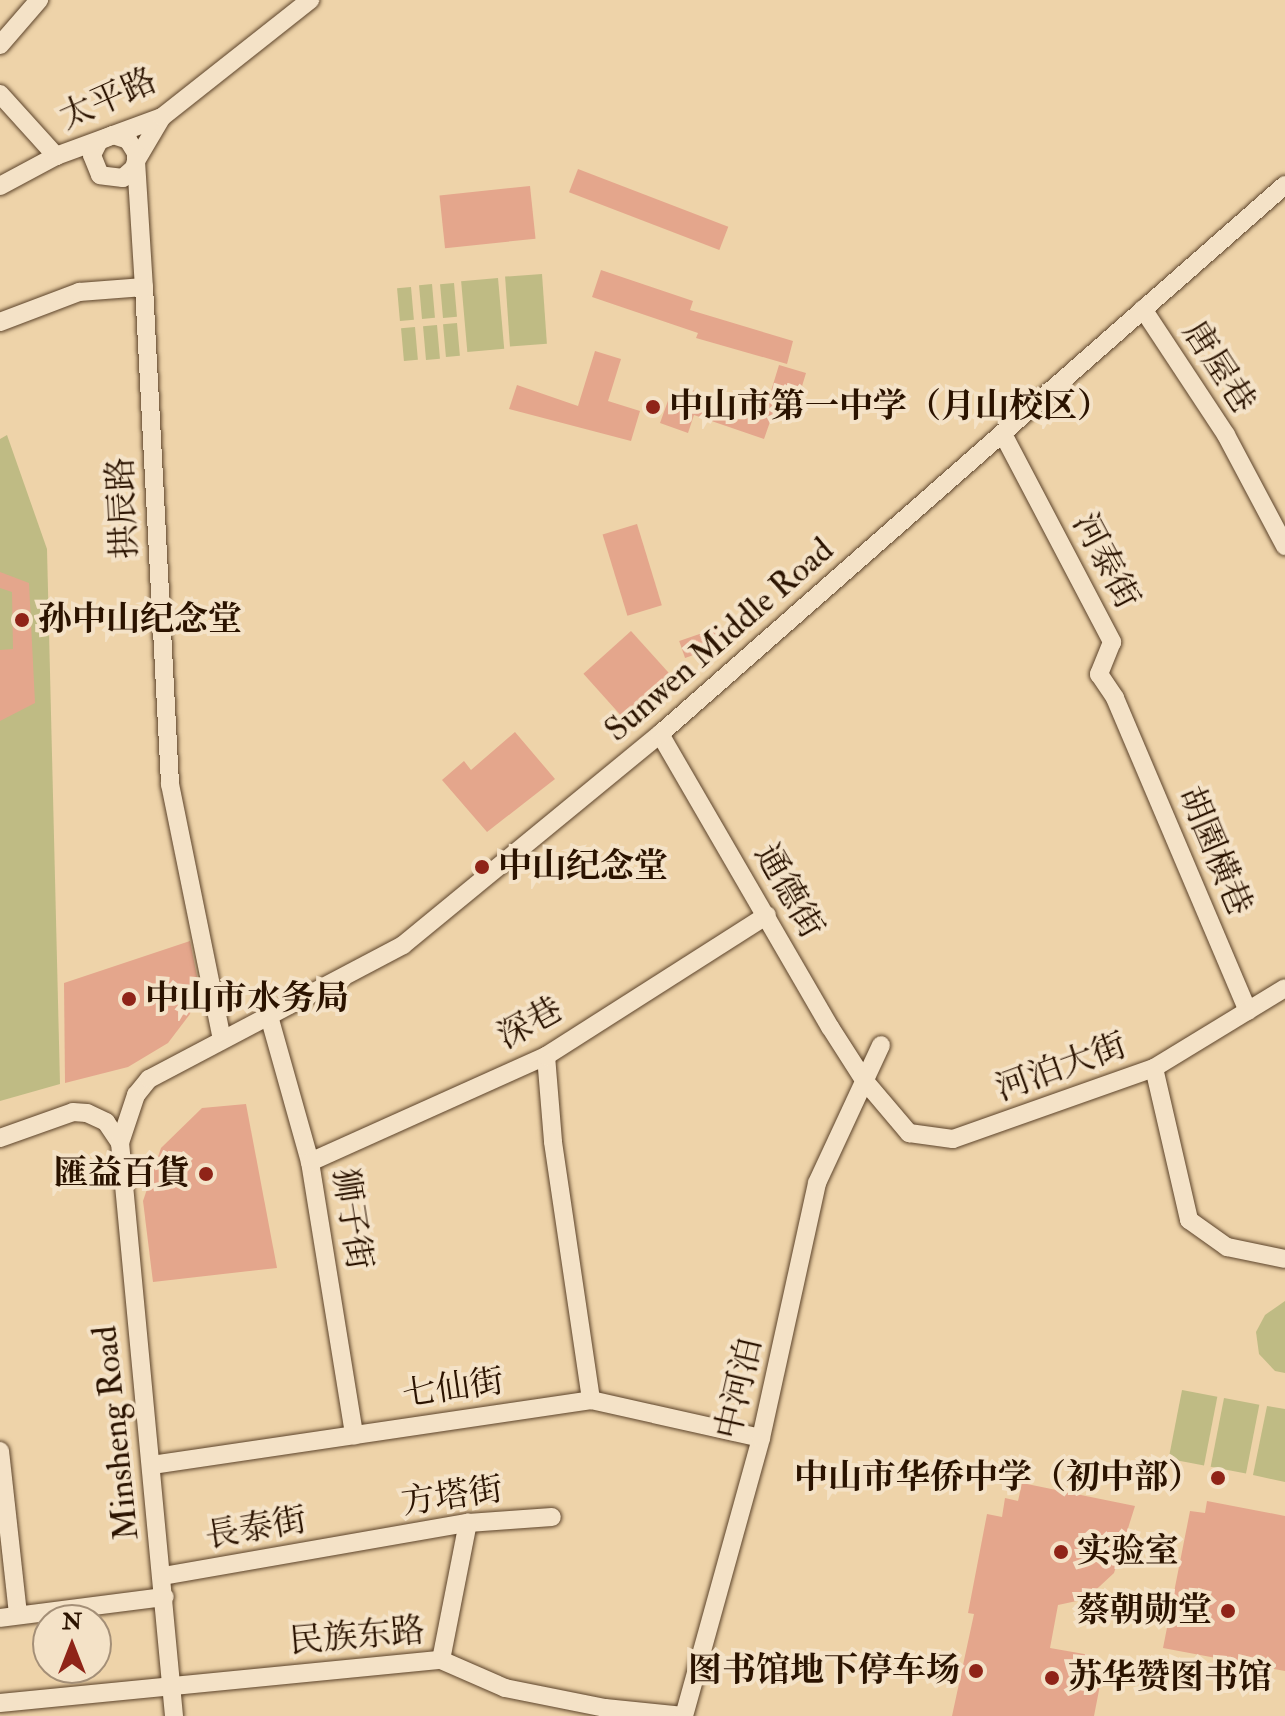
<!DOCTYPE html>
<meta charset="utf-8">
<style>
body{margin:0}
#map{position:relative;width:1285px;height:1716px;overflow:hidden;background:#eed3a9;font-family:"IM FELL Double Pica","Noto Serif SC",serif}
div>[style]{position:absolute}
.green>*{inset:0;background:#bfbb84;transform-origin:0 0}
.building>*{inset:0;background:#e4a68c;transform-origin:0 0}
.roads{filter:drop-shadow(0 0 2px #5c432a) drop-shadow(0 0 2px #5c432a)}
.minor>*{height:18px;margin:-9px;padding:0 9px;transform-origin:9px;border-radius:9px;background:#f4e2c7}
.dots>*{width:22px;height:22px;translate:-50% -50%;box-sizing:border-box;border:4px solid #f4e2c7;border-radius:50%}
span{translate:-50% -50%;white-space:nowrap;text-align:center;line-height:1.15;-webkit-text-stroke:8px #f4e2c7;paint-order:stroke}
.street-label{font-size:34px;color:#2b1300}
.poi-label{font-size:34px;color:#2b1300;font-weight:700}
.left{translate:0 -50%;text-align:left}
.right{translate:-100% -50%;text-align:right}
.north{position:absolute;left:32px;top:1604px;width:80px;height:80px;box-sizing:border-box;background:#f4e2c7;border:2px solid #a48f77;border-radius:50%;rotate:0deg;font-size:22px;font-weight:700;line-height:32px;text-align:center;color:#2b1300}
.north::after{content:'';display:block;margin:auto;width:28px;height:36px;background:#8f2418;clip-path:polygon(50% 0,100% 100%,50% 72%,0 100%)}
</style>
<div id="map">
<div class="green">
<div style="left:542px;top:274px;width:70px;height:37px;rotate:86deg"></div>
<div style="left:498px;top:278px;width:71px;height:37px;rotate:85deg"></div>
<div style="left:454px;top:283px;width:34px;height:14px;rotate:85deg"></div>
<div style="left:432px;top:284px;width:34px;height:13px;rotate:85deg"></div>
<div style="left:411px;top:287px;width:33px;height:14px;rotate:85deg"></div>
<div style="left:457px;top:323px;width:33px;height:14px;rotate:85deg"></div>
<div style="left:437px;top:325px;width:34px;height:14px;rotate:85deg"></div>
<div style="left:415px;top:327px;width:33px;height:14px;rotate:85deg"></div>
<div style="clip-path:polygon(7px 435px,47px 549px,60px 1084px,0 1101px,0 439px)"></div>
<div style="clip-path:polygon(1285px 1301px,1285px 1373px,1275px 1371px,1259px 1354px,1256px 1332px,1265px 1315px)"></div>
<div style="left:1182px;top:1390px;width:36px;height:70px;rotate:11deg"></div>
<div style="left:1224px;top:1398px;width:36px;height:70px;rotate:11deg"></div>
<div style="clip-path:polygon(1267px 1406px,1285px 1409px,1285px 1482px,1253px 1475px)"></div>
</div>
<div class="building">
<div style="left:578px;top:169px;width:161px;height:25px;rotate:21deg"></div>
<div style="left:530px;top:186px;width:53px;height:91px;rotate:84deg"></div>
<div style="clip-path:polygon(601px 270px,693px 301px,690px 310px,793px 341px,787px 364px,696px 338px,698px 333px,592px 297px)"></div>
<div style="clip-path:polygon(595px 351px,621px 359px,608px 401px,640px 411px,631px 441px,509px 409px,517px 385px,578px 406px)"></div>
<div style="clip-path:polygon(779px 365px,806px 373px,796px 406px,771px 419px,764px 439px,694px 415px,688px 433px,660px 423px,669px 398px,684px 403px,689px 389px,764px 414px)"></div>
<div style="left:637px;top:524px;width:85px;height:36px;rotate:73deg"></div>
<div style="clip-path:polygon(0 572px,29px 583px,35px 703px,0 721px,0 650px,13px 649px,12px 592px,0 588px)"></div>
<div style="left:717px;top:628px;width:18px;height:40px;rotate:71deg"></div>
<div style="left:631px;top:631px;width:60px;height:64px;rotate:48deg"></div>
<div style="clip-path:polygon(515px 732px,555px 779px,487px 832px,442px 780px,464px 761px,471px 770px)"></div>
<div style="clip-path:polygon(190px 941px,198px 981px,190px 1014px,168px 1043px,128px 1067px,65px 1083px,64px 983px)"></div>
<div style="clip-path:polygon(246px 1104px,277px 1268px,153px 1282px,143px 1201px,161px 1148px,202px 1108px)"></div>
<div style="clip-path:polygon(1022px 1483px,1135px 1506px,1114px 1573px,1086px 1599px,1058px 1605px,1050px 1648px,1090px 1655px,1086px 1678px,1101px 1680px,1094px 1716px,952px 1716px,974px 1614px,968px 1613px,987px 1514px,1002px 1517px,1005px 1498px,1018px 1501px)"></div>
<div style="clip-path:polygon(1207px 1501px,1285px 1516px,1285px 1671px,1163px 1648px,1190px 1511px,1205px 1513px)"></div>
</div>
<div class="roads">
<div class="minor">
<div style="left:0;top:45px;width:60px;rotate:-49.1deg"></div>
<div style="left:0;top:94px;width:84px;rotate:47.9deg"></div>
<div style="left:162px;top:117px;width:51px;rotate:120.6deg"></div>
<div style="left:136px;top:161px;width:7px;rotate:106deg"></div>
<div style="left:134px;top:168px;width:15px;rotate:138deg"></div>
<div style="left:123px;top:178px;width:23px;rotate:-173deg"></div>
<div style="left:100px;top:175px;width:22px;rotate:-112deg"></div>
<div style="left:92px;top:155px;width:16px;rotate:-63deg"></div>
<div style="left:99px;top:141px;width:15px;rotate:-23deg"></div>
<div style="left:113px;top:135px;width:16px;rotate:18deg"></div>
<div style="left:128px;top:140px;width:15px;rotate:58deg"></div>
<div style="left:136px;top:153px;width:8px;rotate:90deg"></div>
<div style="left:136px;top:161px;width:126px;rotate:86.4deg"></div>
<div style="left:144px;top:287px;width:498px;rotate:87deg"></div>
<div style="left:170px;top:784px;width:260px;rotate:78.5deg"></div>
<div style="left:0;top:186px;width:64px;rotate:-28.2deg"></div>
<div style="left:56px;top:156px;width:113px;rotate:-20.2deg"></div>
<div style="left:162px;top:117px;width:189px;rotate:-38.3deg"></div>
<div style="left:1143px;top:309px;width:151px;rotate:56.6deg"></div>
<div style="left:1226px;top:435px;width:126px;rotate:62deg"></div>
<div style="left:0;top:322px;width:85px;rotate:-20.8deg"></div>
<div style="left:79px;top:292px;width:65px;rotate:-4.4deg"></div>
<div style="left:1004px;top:436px;width:233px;rotate:62.3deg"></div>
<div style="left:1112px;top:642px;width:35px;rotate:112deg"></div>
<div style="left:1099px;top:674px;width:29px;rotate:56deg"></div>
<div style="left:1115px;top:698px;width:340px;rotate:67deg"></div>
<div style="left:660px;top:734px;width:339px;rotate:59.9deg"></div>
<div style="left:830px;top:1027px;width:63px;rotate:57.3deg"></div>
<div style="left:864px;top:1080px;width:70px;rotate:49.7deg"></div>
<div style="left:909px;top:1133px;width:44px;rotate:7.8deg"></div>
<div style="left:953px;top:1139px;width:213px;rotate:-19.5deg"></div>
<div style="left:1154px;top:1068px;width:153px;rotate:-31.4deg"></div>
<div style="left:269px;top:1016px;width:152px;rotate:74.3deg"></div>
<div style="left:310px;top:1162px;width:277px;rotate:80.8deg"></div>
<div style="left:546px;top:1056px;width:86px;rotate:85.3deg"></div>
<div style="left:553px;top:1142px;width:261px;rotate:81.6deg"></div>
<div style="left:1154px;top:1068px;width:156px;rotate:77deg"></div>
<div style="left:1189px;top:1220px;width:47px;rotate:35.4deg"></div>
<div style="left:1227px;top:1247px;width:59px;rotate:11.7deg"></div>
<div style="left:0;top:1138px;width:77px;rotate:-19.6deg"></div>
<div style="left:73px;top:1112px;width:14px;rotate:4deg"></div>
<div style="left:87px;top:1113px;width:21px;rotate:25deg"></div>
<div style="left:106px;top:1122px;width:25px;rotate:56deg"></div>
<div style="left:310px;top:1162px;width:259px;rotate:-24.2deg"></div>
<div style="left:546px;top:1056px;width:262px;rotate:-32.5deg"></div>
<div style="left:0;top:1451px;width:164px;rotate:83.7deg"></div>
<div style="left:152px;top:1465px;width:444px;rotate:-8.4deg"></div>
<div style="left:591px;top:1400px;width:174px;rotate:12.6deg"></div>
<div style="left:163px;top:1576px;width:310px;rotate:-9.9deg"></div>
<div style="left:468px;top:1523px;width:84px;rotate:-4.1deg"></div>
<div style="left:0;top:1618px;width:166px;rotate:-7.3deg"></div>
<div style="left:441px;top:1660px;width:140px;rotate:-78.9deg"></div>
<div style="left:0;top:1703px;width:443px;rotate:-5.6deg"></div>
<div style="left:441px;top:1660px;width:70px;rotate:23.6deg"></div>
<div style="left:505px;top:1688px;width:102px;rotate:11.3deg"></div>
<div style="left:605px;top:1708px;width:79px;rotate:5.8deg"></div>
<div style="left:684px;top:1716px;width:288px;rotate:-74.5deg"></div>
<div style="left:761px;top:1438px;width:261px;rotate:-77.6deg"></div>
<div style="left:817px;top:1183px;width:152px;rotate:-65.1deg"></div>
<div style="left:174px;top:1716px;width:576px;rotate:-95.38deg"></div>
<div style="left:120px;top:1143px;width:51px;rotate:-71.6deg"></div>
<div style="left:136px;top:1095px;width:21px;rotate:-51deg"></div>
<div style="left:149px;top:1079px;width:287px;rotate:-27.8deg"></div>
<div style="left:403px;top:945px;width:333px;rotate:-39.4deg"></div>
<div style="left:660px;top:734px;width:832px;rotate:-41.3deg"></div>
</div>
</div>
<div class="dots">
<div style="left:653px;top:407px;background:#8f2418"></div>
<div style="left:22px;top:620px;background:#8f2418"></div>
<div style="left:482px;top:867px;background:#8f2418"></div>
<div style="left:129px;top:999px;background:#8f2418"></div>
<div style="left:206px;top:1174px;background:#8f2418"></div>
<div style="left:1218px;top:1478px;background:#8f2418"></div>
<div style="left:1061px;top:1552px;background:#8f2418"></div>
<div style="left:1228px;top:1611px;background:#8f2418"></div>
<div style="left:976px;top:1671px;background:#8f2418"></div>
<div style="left:1052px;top:1678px;background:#8f2418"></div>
</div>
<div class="street-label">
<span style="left:108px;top:99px;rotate:-24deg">太平路</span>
<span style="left:1219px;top:367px;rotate:57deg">唐屋巷</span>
<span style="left:123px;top:508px;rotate:-93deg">拱辰路</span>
<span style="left:1106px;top:561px;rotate:62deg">河泰街</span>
<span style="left:719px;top:640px;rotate:-41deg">Sunwen Middle Road</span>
<span style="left:1215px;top:851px;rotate:67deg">胡園橫巷</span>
<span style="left:789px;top:891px;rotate:60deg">通德街</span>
<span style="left:530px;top:1023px;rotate:-29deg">深巷</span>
<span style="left:1061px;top:1067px;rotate:-20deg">河泊大街</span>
<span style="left:352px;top:1219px;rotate:81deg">狮子街</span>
<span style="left:453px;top:1388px;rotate:-8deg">七仙街</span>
<span style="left:739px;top:1389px;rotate:-77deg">中河泊</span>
<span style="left:116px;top:1433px;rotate:-96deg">Minsheng Road</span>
<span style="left:452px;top:1496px;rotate:-8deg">方塔街</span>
<span style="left:256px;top:1528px;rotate:-10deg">長泰街</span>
<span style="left:357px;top:1636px;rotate:-5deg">民族东路</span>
</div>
<div class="poi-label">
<span class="left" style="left:669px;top:407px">中山市第一中学（月山校区）</span>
<span class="left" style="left:38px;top:620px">孙中山纪念堂</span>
<span class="left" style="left:498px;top:867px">中山纪念堂</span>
<span class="left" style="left:145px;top:999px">中山市水务局</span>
<span class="right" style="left:190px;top:1174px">匯益百貨</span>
<span class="right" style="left:1202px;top:1478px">中山市华侨中学（初中部）</span>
<span class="left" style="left:1077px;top:1552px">实验室</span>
<span class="right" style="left:1212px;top:1611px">蔡朝勋堂</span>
<span class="right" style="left:960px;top:1671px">图书馆地下停车场</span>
<span class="left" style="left:1068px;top:1678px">苏华赞图书馆</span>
</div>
<div class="north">N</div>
</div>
